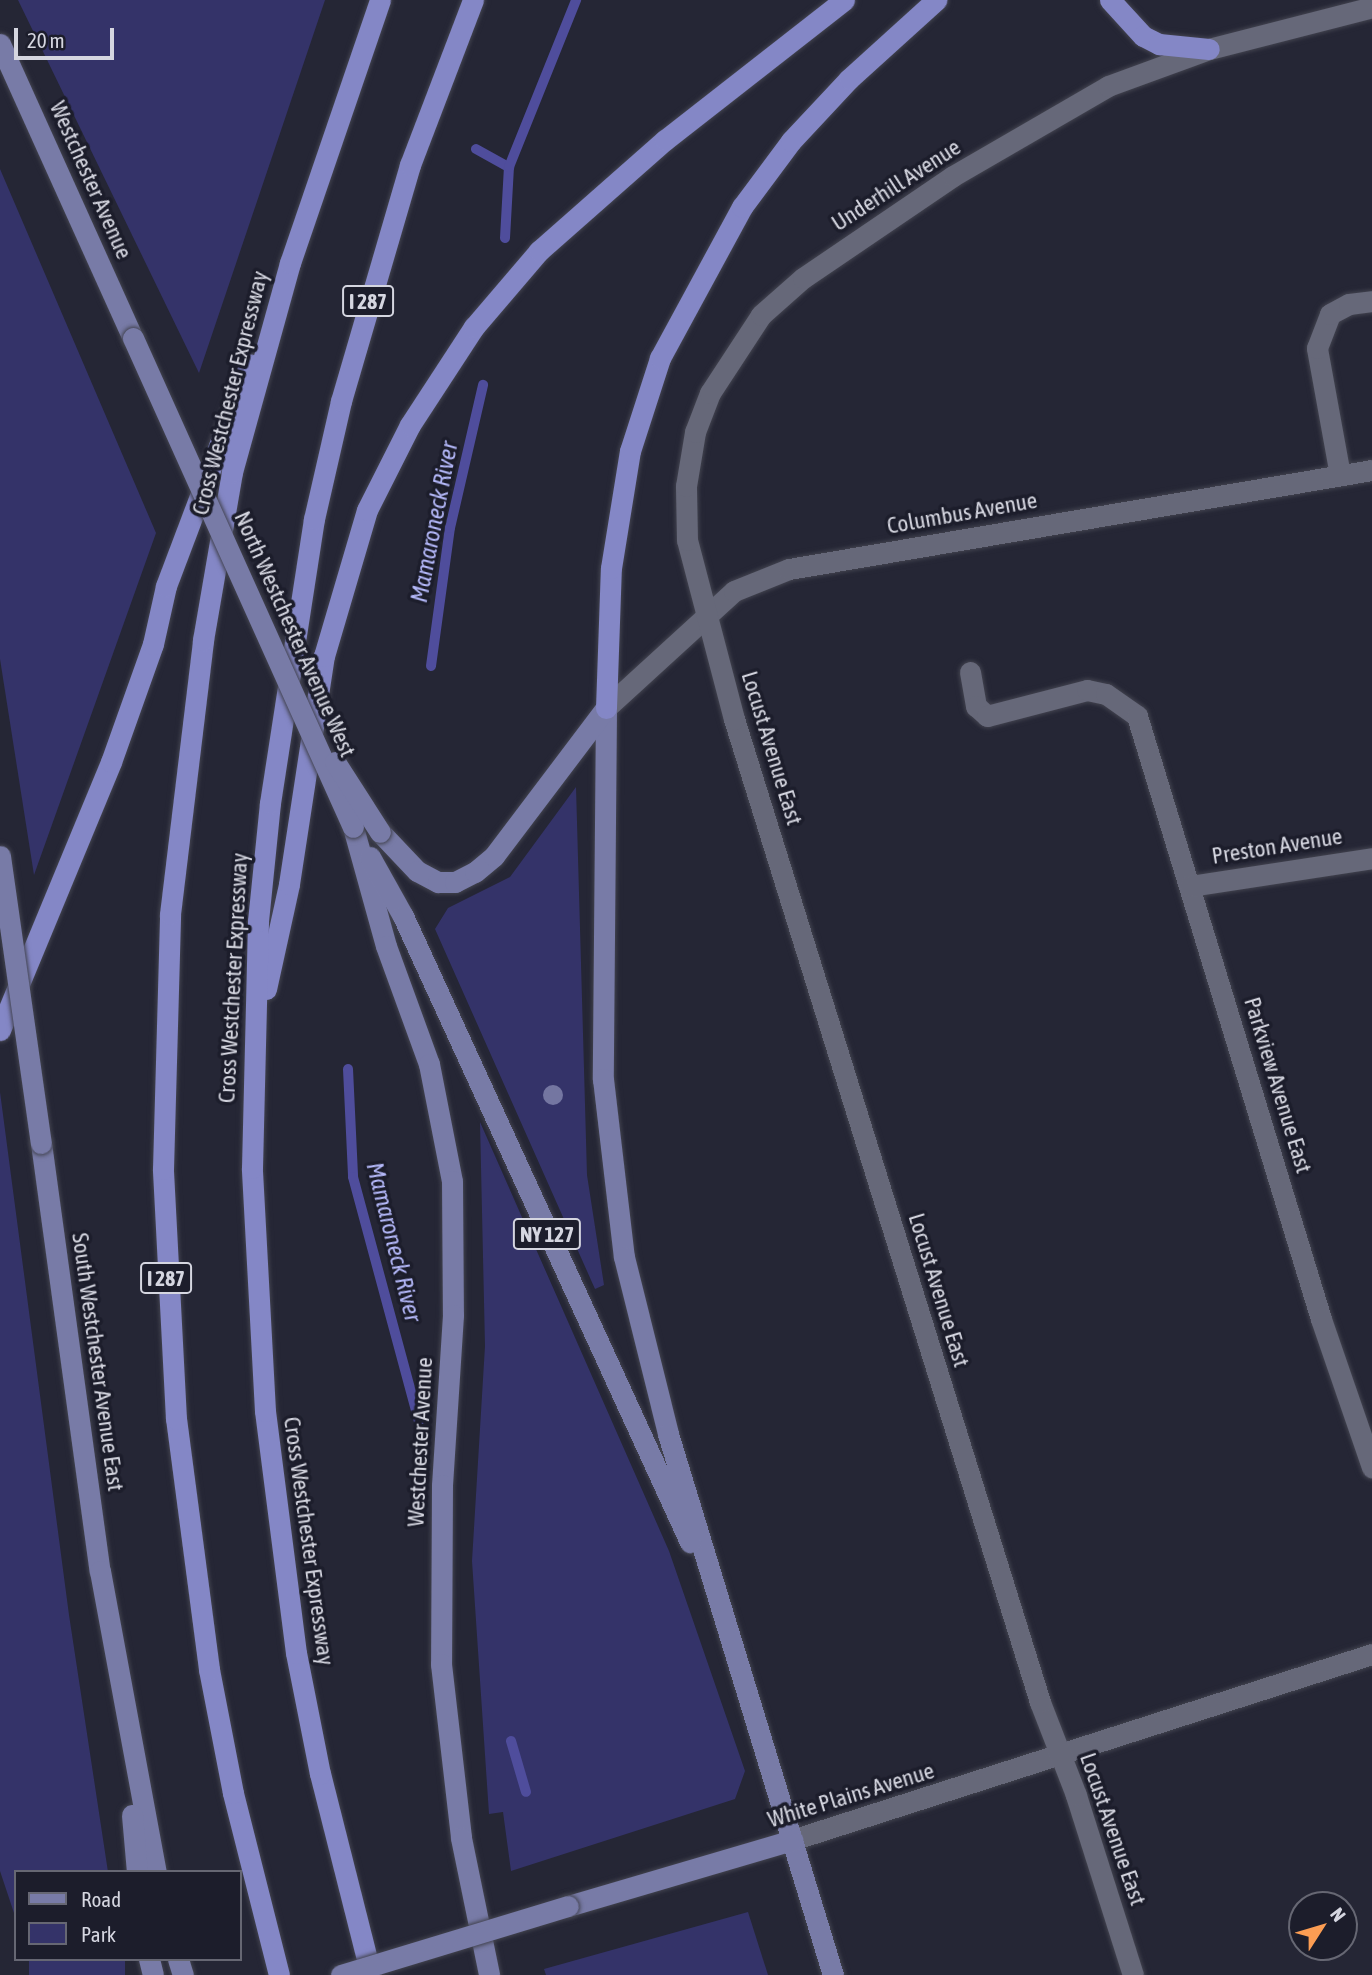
<!DOCTYPE html>
<style>
body{margin:0}
#map{position:relative;width:1372px;height:1975px;overflow:hidden;background:#252635;font-family:"Asap Condensed",sans-serif}
div>[style]{position:absolute}
.green>*{inset:0;background:#343369;transform-origin:0 0}
.stream>*{height:10px;margin:-5px;padding:0 5px;transform-origin:5px;border-radius:5px;background:#4f4d9c}
.roads{filter:drop-shadow(0 0 2px #42434f) drop-shadow(0 0 2px #42434f)}
.minor>*{height:21px;margin:-10.5px;padding:0 10.5px;transform-origin:10.5px;border-radius:10.5px;background:#666879}
.major>*{height:21px;margin:-10.5px;padding:0 10.5px;transform-origin:10.5px;border-radius:10.5px;background:#787ba7}
.highway>*{height:21px;margin:-10.5px;padding:0 10.5px;transform-origin:10.5px;border-radius:10.5px;background:#8487c6}
.bridges{filter:drop-shadow(0 0 2px #42434f) drop-shadow(0 0 2px #42434f)}
.major-bridge>*{height:21px;margin:-10.5px;padding:0 10.5px;transform-origin:10.5px;border-radius:10.5px;background:#787ba7}
.trees>*{width:20px;height:20px;margin:-10px;border-radius:50%;background:#7476a1}
span{translate:-50% -50%;white-space:nowrap;text-align:center;line-height:1.15;-webkit-text-stroke:7px #1c1d2b;paint-order:stroke}
.shield-label span{padding:2px 5px;background:#1c1d2b;border:2px solid;border-radius:5px;-webkit-text-stroke-width:0}
.shield-label{font-size:21px;color:#d5d6e0;font-weight:700}
.street-label{font-size:23px;color:#d5d6e0}
.water-label{font-size:24px;color:#b4b8f9;font-style:italic}
.legend{position:absolute;left:14px;top:1870px;width:228px;height:91px;box-sizing:border-box;background:#1c1d2b;border:2px solid #666773;margin:0;padding:9px 12px;list-style:none;font-size:21px;color:#d5d6e0}
.legend li{display:flex;align-items:center;gap:14px;height:35px}
.legend b{width:35px;border:2px solid #666773}
.north{position:absolute;left:1288px;top:1891px;width:70px;height:70px;box-sizing:border-box;background:#1c1d2b;border:2px solid #666773;border-radius:50%;rotate:53deg;font-size:19px;font-weight:700;line-height:28px;text-align:center;color:#d5d6e0}
.north::after{content:'';display:block;margin:auto;width:24px;height:32px;background:#fc9d53;clip-path:polygon(50% 0,100% 100%,50% 72%,0 100%)}
.scale{position:absolute;left:14px;top:28px;width:100px;height:32px;box-sizing:border-box;border:4px solid #d5d6e0;border-top:0;padding-left:9px;font-size:21px;line-height:24px;white-space:nowrap;color:#d5d6e0;-webkit-text-stroke:5px #1c1d2b;paint-order:stroke}
</style>
<div id="map">
<div class="green">
<div style="clip-path:polygon(18px 0,325px 0,199px 373px)"></div>
<div style="clip-path:polygon(0 169px,156px 533px,34px 875px,0 659px)"></div>
<div style="clip-path:polygon(576px 787px,587px 1175px,604px 1285px,595px 1289px,435px 929px,448px 908px,510px 877px)"></div>
<div style="clip-path:polygon(0 1092px,69px 1615px,108px 1872px,16px 1872px,16px 1919px,0 1871px)"></div>
<div style="clip-path:polygon(480px 1122px,669px 1551px,745px 1771px,735px 1799px,511px 1871px,503px 1812px,489px 1814px,472px 1561px,485px 1346px)"></div>
<div style="clip-path:polygon(748px 1912px,768px 1975px,546px 1975px,544px 1969px)"></div>
<div style="left:29px;top:1959px;width:96px;height:17px"></div>
</div>
<div class="stream">
<div style="left:476px;top:149px;width:38px;rotate:29deg"></div>
<div style="left:505px;top:238px;width:71px;rotate:-86.8deg"></div>
<div style="left:509px;top:167px;width:180px;rotate:-68.1deg"></div>
<div style="left:431px;top:666px;width:139px;rotate:-82.2deg"></div>
<div style="left:450px;top:528px;width:147px;rotate:-77deg"></div>
<div style="left:348px;top:1069px;width:108px;rotate:87.3deg"></div>
<div style="left:353px;top:1177px;width:253px;rotate:74.9deg"></div>
<div style="left:511px;top:1741px;width:53px;rotate:73.6deg"></div>
</div>
<div class="roads">
<div class="minor">
<div style="left:1340px;top:475px;width:129px;rotate:-100.3deg"></div>
<div style="left:1317px;top:348px;width:36px;rotate:-69deg"></div>
<div style="left:1330px;top:314px;width:21px;rotate:-28deg"></div>
<div style="left:1349px;top:304px;width:23px;rotate:-7deg"></div>
<div style="left:970px;top:672px;width:35px;rotate:80deg"></div>
<div style="left:976px;top:706px;width:15px;rotate:42deg"></div>
<div style="left:987px;top:716px;width:103px;rotate:-14.6deg"></div>
<div style="left:1087px;top:690px;width:19px;rotate:12deg"></div>
<div style="left:1106px;top:694px;width:38px;rotate:35deg"></div>
<div style="left:1137px;top:716px;width:630px;rotate:73.03deg"></div>
<div style="left:1321px;top:1319px;width:157px;rotate:71deg"></div>
<div style="left:606px;top:708px;width:173px;rotate:-42.4deg"></div>
<div style="left:734px;top:591px;width:59px;rotate:-21.8deg"></div>
<div style="left:789px;top:569px;width:591px;rotate:-9.64deg"></div>
<div style="left:1190px;top:886px;width:184px;rotate:-8.7deg"></div>
<div style="left:792px;top:1840px;width:609px;rotate:-17.78deg"></div>
<div style="left:1133px;top:1975px;width:189px;rotate:-107.6deg"></div>
<div style="left:1076px;top:1795px;width:100px;rotate:-111.2deg"></div>
<div style="left:1040px;top:1702px;width:1030px;rotate:-107.29deg"></div>
<div style="left:734px;top:719px;width:185px;rotate:-104.7deg"></div>
<div style="left:687px;top:540px;width:54px;rotate:-91.1deg"></div>
<div style="left:686px;top:486px;width:55px;rotate:-80.5deg"></div>
<div style="left:695px;top:432px;width:42px;rotate:-69deg"></div>
<div style="left:710px;top:393px;width:93px;rotate:-56.8deg"></div>
<div style="left:761px;top:315px;width:56px;rotate:-41.4deg"></div>
<div style="left:803px;top:278px;width:181px;rotate:-34.2deg"></div>
<div style="left:953px;top:176px;width:179px;rotate:-30.1deg"></div>
<div style="left:1108px;top:86px;width:108px;rotate:-20.1deg"></div>
<div style="left:1209px;top:49px;width:168px;rotate:-14.4deg"></div>
</div>
<div class="major">
<div style="left:0;top:44px;width:323px;rotate:65.7deg"></div>
<div style="left:606px;top:708px;width:371px;rotate:90.5deg"></div>
<div style="left:603px;top:1079px;width:179px;rotate:83.3deg"></div>
<div style="left:624px;top:1257px;width:182px;rotate:76deg"></div>
<div style="left:668px;top:1434px;width:566px;rotate:73.04deg"></div>
<div style="left:353px;top:827px;width:123px;rotate:74.5deg"></div>
<div style="left:386px;top:946px;width:126px;rotate:70deg"></div>
<div style="left:429px;top:1064px;width:119px;rotate:78.9deg"></div>
<div style="left:452px;top:1181px;width:134px;rotate:89.6deg"></div>
<div style="left:453px;top:1315px;width:170px;rotate:93.7deg"></div>
<div style="left:442px;top:1485px;width:179px;rotate:90.3deg"></div>
<div style="left:441px;top:1664px;width:175px;rotate:83.4deg"></div>
<div style="left:461px;top:1838px;width:140px;rotate:78.4deg"></div>
<div style="left:380px;top:832px;width:54px;rotate:46.5deg"></div>
<div style="left:417px;top:871px;width:24px;rotate:28deg"></div>
<div style="left:438px;top:882px;width:17px"></div>
<div style="left:455px;top:882px;width:22px;rotate:-27deg"></div>
<div style="left:475px;top:872px;width:25px;rotate:-40deg"></div>
<div style="left:494px;top:856px;width:186px;rotate:-52.9deg"></div>
<div style="left:370px;top:857px;width:68px;rotate:60.8deg"></div>
<div style="left:403px;top:916px;width:689px;rotate:65.37deg"></div>
<div style="left:41px;top:1143px;width:432px;rotate:82.2deg"></div>
<div style="left:100px;top:1571px;width:306px;rotate:79.5deg"></div>
<div style="left:132px;top:1815px;width:57px;rotate:85deg"></div>
<div style="left:568px;top:1906px;width:234px;rotate:-16.4deg"></div>
<div style="left:149px;top:1959px;width:16px;rotate:76deg"></div>
<div style="left:178px;top:1959px;width:17px;rotate:73deg"></div>
</div>
<div class="highway">
<div style="left:1110px;top:0;width:49px;rotate:47.5deg"></div>
<div style="left:1143px;top:36px;width:18px;rotate:27deg"></div>
<div style="left:1159px;top:44px;width:50px;rotate:5.7deg"></div>
<div style="left:606px;top:708px;width:140px;rotate:-88deg"></div>
<div style="left:611px;top:568px;width:119px;rotate:-80.8deg"></div>
<div style="left:630px;top:451px;width:98px;rotate:-72.1deg"></div>
<div style="left:660px;top:358px;width:172px;rotate:-61.5deg"></div>
<div style="left:742px;top:207px;width:82px;rotate:-53.4deg"></div>
<div style="left:791px;top:141px;width:85px;rotate:-46.9deg"></div>
<div style="left:849px;top:79px;width:118px;rotate:-42.2deg"></div>
<div style="left:266px;top:989px;width:107px;rotate:-77.6deg"></div>
<div style="left:289px;top:884px;width:231px;rotate:-81.3deg"></div>
<div style="left:324px;top:656px;width:152px;rotate:-73.6deg"></div>
<div style="left:367px;top:510px;width:95px;rotate:-63.2deg"></div>
<div style="left:410px;top:425px;width:117px;rotate:-56.9deg"></div>
<div style="left:474px;top:327px;width:100px;rotate:-49.5deg"></div>
<div style="left:539px;top:251px;width:168px;rotate:-41.4deg"></div>
<div style="left:665px;top:140px;width:227px;rotate:-38deg"></div>
<div style="left:0;top:1030px;width:290px;rotate:-67.5deg"></div>
<div style="left:111px;top:762px;width:125px;rotate:-70.4deg"></div>
<div style="left:153px;top:644px;width:59px;rotate:-77.4deg"></div>
<div style="left:166px;top:586px;width:237px;rotate:-69.3deg"></div>
<div style="left:279px;top:1975px;width:188px;rotate:-104.2deg"></div>
<div style="left:233px;top:1793px;width:126px;rotate:-101deg"></div>
<div style="left:209px;top:1669px;width:252px;rotate:-97.5deg"></div>
<div style="left:176px;top:1419px;width:250px;rotate:-93deg"></div>
<div style="left:163px;top:1169px;width:255px;rotate:-88.4deg"></div>
<div style="left:170px;top:914px;width:276px;rotate:-83.1deg"></div>
<div style="left:203px;top:640px;width:170px;rotate:-80.2deg"></div>
<div style="left:232px;top:472px;width:217px;rotate:-74.5deg"></div>
<div style="left:290px;top:263px;width:278px;rotate:-71.1deg"></div>
<div style="left:371px;top:1975px;width:207px;rotate:-104.2deg"></div>
<div style="left:320px;top:1774px;width:123px;rotate:-101.2deg"></div>
<div style="left:296px;top:1653px;width:244px;rotate:-97.3deg"></div>
<div style="left:265px;top:1411px;width:243px;rotate:-93.1deg"></div>
<div style="left:252px;top:1168px;width:247px;rotate:-88.6deg"></div>
<div style="left:258px;top:921px;width:119px;rotate:-84.2deg"></div>
<div style="left:270px;top:803px;width:287px;rotate:-81.2deg"></div>
<div style="left:314px;top:519px;width:121px;rotate:-77.1deg"></div>
<div style="left:341px;top:401px;width:246px;rotate:-73.7deg"></div>
<div style="left:410px;top:165px;width:177px;rotate:-69.1deg"></div>
</div>
</div>
<div class="bridges">
<div class="major-bridge">
<div style="left:133px;top:338px;width:536px;rotate:65.78deg"></div>
<div style="left:335px;top:762px;width:83px;rotate:57.3deg"></div>
<div style="left:0;top:856px;width:290px;rotate:81.9deg"></div>
<div style="left:341px;top:1975px;width:237px;rotate:-16.9deg"></div>
</div>
</div>
<div class="trees">
<div style="left:553px;top:1095px"></div>
</div>
<div class="shield-label">
<span style="left:368px;top:301px">I 287</span>
<span style="left:547px;top:1234px">NY 127</span>
<span style="left:166px;top:1278px">I 287</span>
</div>
<div class="street-label">
<span style="left:91px;top:180px;rotate:66deg">Westchester Avenue</span>
<span style="left:896px;top:185px;rotate:-33deg">Underhill Avenue</span>
<span style="left:230px;top:393px;rotate:-76deg">Cross Westchester Expressway</span>
<span style="left:962px;top:513px;rotate:-10deg">Columbus Avenue</span>
<span style="left:295px;top:634px;rotate:66deg">North Westchester Avenue West</span>
<span style="left:772px;top:748px;rotate:73deg">Locust Avenue East</span>
<span style="left:1277px;top:846px;rotate:-9deg">Preston Avenue</span>
<span style="left:233px;top:978px;rotate:-87deg">Cross Westchester Expressway</span>
<span style="left:1278px;top:1085px;rotate:73deg">Parkview Avenue East</span>
<span style="left:939px;top:1290px;rotate:73deg">Locust Avenue East</span>
<span style="left:98px;top:1362px;rotate:82deg">South Westchester Avenue East</span>
<span style="left:420px;top:1442px;rotate:-87deg">Westchester Avenue</span>
<span style="left:309px;top:1541px;rotate:82deg">Cross Westchester Expressway</span>
<span style="left:851px;top:1795px;rotate:-17deg">White Plains Avenue</span>
<span style="left:1113px;top:1829px;rotate:71deg">Locust Avenue East</span>
</div>
<div class="water-label">
<span style="left:434px;top:522px;rotate:-79deg">Mamaroneck River</span>
<span style="left:394px;top:1242px;rotate:76deg">Mamaroneck River</span>
</div>
<ul class="legend">
<li><b style="height:9px;background:#787ba7"></b>Road</li>
<li><b style="height:19px;background:#343369"></b>Park</li>
</ul>
<div class="north">N</div>
<div class="scale">20 m</div>
</div>
